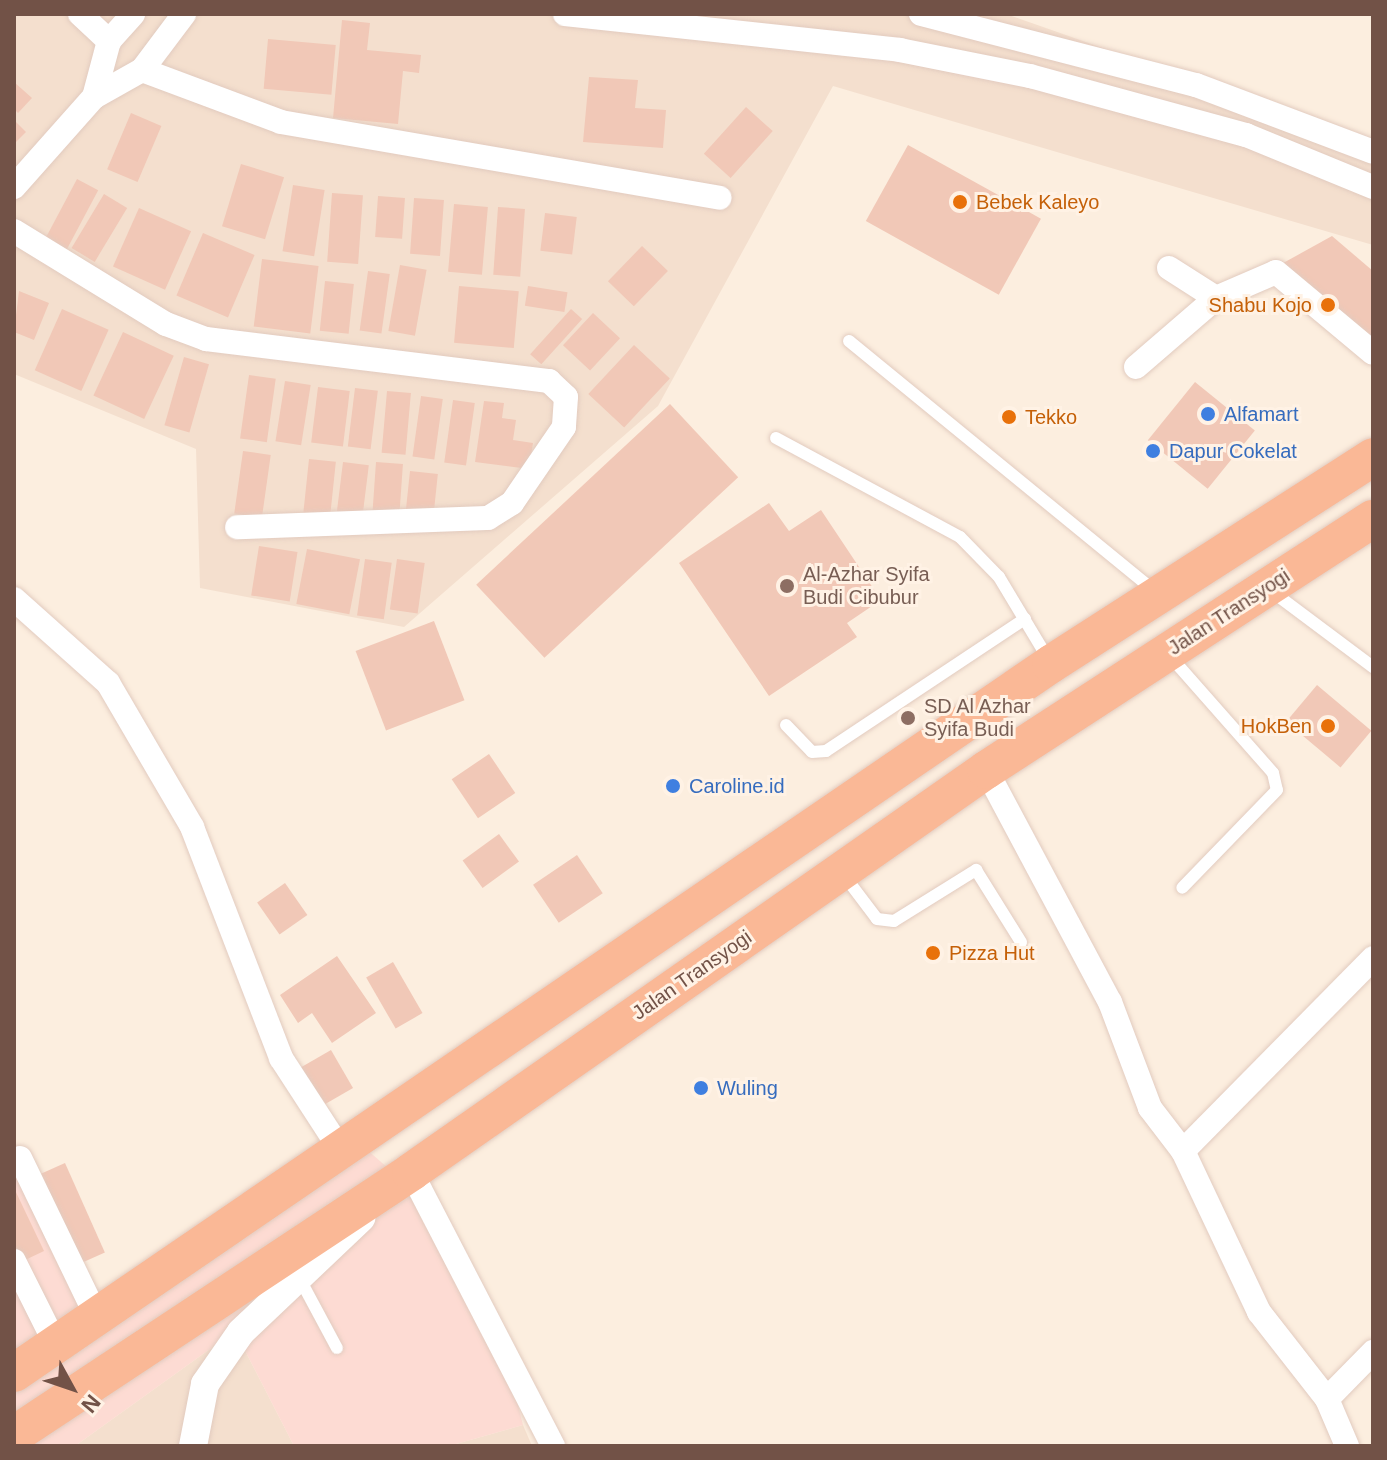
<!DOCTYPE html>
<style>
body{margin:0}
#map{position:relative;width:1387px;height:1460px;overflow:hidden;background:#fceedf;font-family:Helvetica,sans-serif}
div>[style]{position:absolute}
.residential>*{inset:0;background:#f4dfce}
.commercial>*{inset:0;background:#fddbd3}
.building>*{inset:0;background:#f1c8b7;transform-origin:0 0}
.roads{filter:drop-shadow(0 0 2px #e2cbbf) drop-shadow(0 0 2px #e2cbbf)}
.service>*{height:12px;margin:-6px;padding:0 6px;transform-origin:6px;border-radius:6px;background:#fff}
.minor>*{height:24px;margin:-12px;padding:0 12px;transform-origin:12px;border-radius:12px;background:#fff}
.tertiary>*{height:28px;margin:-14px;padding:0 14px;transform-origin:14px;border-radius:14px;background:#fff}
.trunk>*{height:38px;margin:-19px;padding:0 19px;transform-origin:19px;border-radius:19px;background:#fab896}
.dots>*{width:22px;height:22px;translate:-50% -50%;box-sizing:border-box;border:4px solid #fff2e5;border-radius:50%}
span{translate:-50% -50%;white-space:nowrap;text-align:center;line-height:1.15;-webkit-text-stroke:6px #fff2e5;paint-order:stroke}
.food-label{font-size:20px;color:#c56008}
.left{translate:0 -50%;text-align:left}
.right{translate:-100% -50%;text-align:right}
.shop-label{font-size:20px;color:#366cbe}
.education-label{font-size:20px;color:#785e54}
.street-label{font-size:20px;color:#725247}
.frame{position:absolute;inset:0;border:16px solid #725247;pointer-events:none}
.north{position:absolute;left:32px;top:1348px;width:80px;height:80px;-webkit-text-stroke:6px #fff2e5;paint-order:stroke;rotate:130deg;font-size:22px;font-weight:700;line-height:32px;text-align:center;color:#725247}
.north::after{content:'';display:block;margin:auto;width:28px;height:36px;background:#725247;clip-path:polygon(50% 0,100% 100%,50% 72%,0 100%)}
</style>
<div id="map">
<div class="residential">
<div style="clip-path:polygon(14px 14px,1006px 14px,1373px 143px,1373px 245px,833px 86px,658px 406px,404px 627px,200px 588px,196px 449px,14px 374px)"></div>
<div style="clip-path:polygon(235px 1331px,294px 1446px,75px 1446px)"></div>
<div style="clip-path:polygon(523px 1425px,532px 1446px,449px 1446px)"></div>
</div>
<div class="commercial">
<div style="clip-path:polygon(341px 1127px,436px 1210px,498px 1326px,523px 1425px,449px 1446px,294px 1446px,235px 1331px,75px 1446px,14px 1446px,14px 1159px,89px 1302px)"></div>
</div>
<div class="building">
<div style="clip-path:polygon(342px 20px,370px 23px,367px 50px,421px 55px,419px 73px,403px 71px,398px 124px,333px 118px)"></div>
<div style="left:268px;top:39px;width:68px;height:50px;rotate:5deg"></div>
<div style="clip-path:polygon(589px 77px,638px 80px,635px 108px,666px 110px,663px 148px,583px 142px)"></div>
<div style="clip-path:polygon(14px 82px,32px 98px,18px 113px,14px 109px)"></div>
<div style="left:746px;top:107px;width:36px;height:63px;rotate:42deg"></div>
<div style="left:131px;top:113px;width:33px;height:61px;rotate:23deg"></div>
<div style="clip-path:polygon(14px 120px,26px 132px,14px 144px)"></div>
<div style="left:908px;top:145px;width:152px;height:87px;rotate:29deg"></div>
<div style="left:241px;top:164px;width:45px;height:65px;rotate:17deg"></div>
<div style="left:77px;top:179px;width:24px;height:67px;rotate:28deg"></div>
<div style="left:293px;top:185px;width:32px;height:67px;rotate:9deg"></div>
<div style="left:332px;top:193px;width:31px;height:69px;rotate:4deg"></div>
<div style="left:104px;top:194px;width:27px;height:63px;rotate:31deg"></div>
<div style="left:378px;top:196px;width:27px;height:41px;rotate:4deg"></div>
<div style="left:414px;top:198px;width:30px;height:56px;rotate:4deg"></div>
<div style="left:454px;top:204px;width:34px;height:68px;rotate:5deg"></div>
<div style="left:498px;top:207px;width:27px;height:68px;rotate:4deg"></div>
<div style="left:139px;top:208px;width:57px;height:64px;rotate:24deg"></div>
<div style="left:545px;top:213px;width:32px;height:38px;rotate:7deg"></div>
<div style="left:203px;top:233px;width:56px;height:68px;rotate:23deg"></div>
<div style="clip-path:polygon(1332px 236px,1373px 271px,1373px 352px,1276px 267px)"></div>
<div style="left:642px;top:246px;width:36px;height:49px;rotate:44deg"></div>
<div style="left:262px;top:259px;width:57px;height:68px;rotate:7deg"></div>
<div style="left:400px;top:265px;width:27px;height:67px;rotate:10deg"></div>
<div style="left:368px;top:271px;width:22px;height:60px;rotate:8deg"></div>
<div style="left:325px;top:281px;width:29px;height:50px;rotate:6deg"></div>
<div style="left:459px;top:286px;width:60px;height:57px;rotate:5deg"></div>
<div style="left:528px;top:286px;width:40px;height:20px;rotate:9deg"></div>
<div style="clip-path:polygon(19px 291px,49px 303px,34px 340px,14px 332px)"></div>
<div style="left:62px;top:309px;width:51px;height:67px;rotate:24deg"></div>
<div style="left:571px;top:309px;width:15px;height:61px;rotate:42deg"></div>
<div style="left:593px;top:313px;width:37px;height:44px;rotate:43deg"></div>
<div style="left:123px;top:332px;width:56px;height:70px;rotate:25deg"></div>
<div style="left:634px;top:345px;width:49px;height:67px;rotate:43deg"></div>
<div style="left:184px;top:357px;width:26px;height:71px;rotate:16deg"></div>
<div style="left:249px;top:375px;width:27px;height:64px;rotate:8deg"></div>
<div style="left:285px;top:381px;width:26px;height:61px;rotate:9deg"></div>
<div style="left:1195px;top:382px;width:77px;height:75px;rotate:39deg"></div>
<div style="left:318px;top:387px;width:32px;height:56px;rotate:7deg"></div>
<div style="left:355px;top:388px;width:23px;height:59px;rotate:7deg"></div>
<div style="left:387px;top:391px;width:24px;height:62px;rotate:5deg"></div>
<div style="left:421px;top:396px;width:22px;height:61px;rotate:8deg"></div>
<div style="left:453px;top:400px;width:22px;height:63px;rotate:8deg"></div>
<div style="clip-path:polygon(484px 401px,504px 403px,502px 418px,516px 420px,513px 440px,533px 443px,529px 469px,475px 462px)"></div>
<div style="left:670px;top:404px;width:100px;height:265px;rotate:47deg"></div>
<div style="left:243px;top:451px;width:28px;height:63px;rotate:8deg"></div>
<div style="left:309px;top:459px;width:27px;height:55px;rotate:6deg"></div>
<div style="left:343px;top:462px;width:26px;height:50px;rotate:7deg"></div>
<div style="left:376px;top:462px;width:27px;height:55px;rotate:4deg"></div>
<div style="left:410px;top:471px;width:28px;height:47px;rotate:6deg"></div>
<div style="clip-path:polygon(769px 503px,789px 531px,821px 510px,881px 600px,847px 623px,857px 637px,769px 696px,679px 563px)"></div>
<div style="left:259px;top:546px;width:39px;height:50px;rotate:9deg"></div>
<div style="left:307px;top:549px;width:54px;height:56px;rotate:11deg"></div>
<div style="left:365px;top:559px;width:27px;height:57px;rotate:8deg"></div>
<div style="left:397px;top:559px;width:28px;height:51px;rotate:8deg"></div>
<div style="left:434px;top:621px;width:85px;height:84px;rotate:69deg"></div>
<div style="left:1317px;top:685px;width:71px;height:48px;rotate:40deg"></div>
<div style="left:489px;top:754px;width:47px;height:45px;rotate:56deg"></div>
<div style="left:499px;top:834px;width:34px;height:45px;rotate:54deg"></div>
<div style="left:577px;top:855px;width:46px;height:53px;rotate:56deg"></div>
<div style="left:285px;top:883px;width:39px;height:34px;rotate:55deg"></div>
<div style="clip-path:polygon(337px 956px,376px 1013px,332px 1043px,312px 1013px,298px 1023px,280px 995px)"></div>
<div style="left:393px;top:962px;width:59px;height:31px;rotate:60deg"></div>
<div style="left:331px;top:1050px;width:44px;height:36px;rotate:60deg"></div>
<div style="left:65px;top:1163px;width:98px;height:27px;rotate:66deg"></div>
<div style="clip-path:polygon(14px 1188px,44px 1251px,23px 1261px,14px 1243px)"></div>
</div>
<div class="roads">
<div class="service">
<div style="left:849px;top:341px;width:397px;rotate:39.3deg"></div>
<div style="left:776px;top:438px;width:209px;rotate:28.3deg"></div>
<div style="left:960px;top:537px;width:56px;rotate:45.7deg"></div>
<div style="left:999px;top:577px;width:99px;rotate:59deg"></div>
<div style="left:1270px;top:590px;width:129px;rotate:36.8deg"></div>
<div style="left:1169px;top:655px;width:157px;rotate:48.6deg"></div>
<div style="left:1273px;top:773px;width:17px;rotate:77deg"></div>
<div style="left:1277px;top:790px;width:136px;rotate:134.1deg"></div>
<div style="left:786px;top:725px;width:37px;rotate:46deg"></div>
<div style="left:812px;top:752px;width:14px;rotate:-4deg"></div>
<div style="left:826px;top:751px;width:239px;rotate:-33.6deg"></div>
<div style="left:843px;top:874px;width:56px;rotate:52.9deg"></div>
<div style="left:877px;top:919px;width:17px;rotate:7deg"></div>
<div style="left:894px;top:921px;width:97px;rotate:-31.9deg"></div>
<div style="left:976px;top:870px;width:85px;rotate:58deg"></div>
<div style="left:301px;top:1281px;width:76px;rotate:61.8deg"></div>
</div>
<div class="minor">
<div style="left:80px;top:14px;width:40px;rotate:43deg"></div>
<div style="left:565px;top:14px;width:337px;rotate:6.1deg"></div>
<div style="left:900px;top:50px;width:133px;rotate:11.3deg"></div>
<div style="left:1030px;top:76px;width:224px;rotate:15.3deg"></div>
<div style="left:1246px;top:135px;width:137px;rotate:22.3deg"></div>
<div style="left:921px;top:14px;width:284px;rotate:14.5deg"></div>
<div style="left:1196px;top:85px;width:189px;rotate:20.7deg"></div>
<div style="left:142px;top:70px;width:148px;rotate:20.5deg"></div>
<div style="left:281px;top:122px;width:445px;rotate:9.8deg"></div>
<div style="left:94px;top:97px;width:58px;rotate:-75deg"></div>
<div style="left:109px;top:41px;width:36px;rotate:-48deg"></div>
<div style="left:14px;top:187px;width:120px;rotate:-48.4deg"></div>
<div style="left:94px;top:97px;width:55px;rotate:-29.4deg"></div>
<div style="left:142px;top:70px;width:70px;rotate:-53.1deg"></div>
<div style="left:14px;top:231px;width:178px;rotate:31.5deg"></div>
<div style="left:166px;top:324px;width:43px;rotate:20.6deg"></div>
<div style="left:206px;top:339px;width:346px;rotate:7deg"></div>
<div style="left:549px;top:381px;width:23px;rotate:43deg"></div>
<div style="left:566px;top:397px;width:30px;rotate:94deg"></div>
<div style="left:564px;top:427px;width:92px;rotate:124.4deg"></div>
<div style="left:512px;top:503px;width:28px;rotate:148deg"></div>
<div style="left:488px;top:518px;width:251px;rotate:177.9deg"></div>
<div style="left:1169px;top:268px;width:56px;rotate:32.6deg"></div>
<div style="left:1136px;top:367px;width:106px;rotate:-40.8deg"></div>
<div style="left:1216px;top:298px;width:65px;rotate:-23.4deg"></div>
<div style="left:1276px;top:272px;width:126px;rotate:39.9deg"></div>
<div style="left:14px;top:599px;width:126px;rotate:41.8deg"></div>
<div style="left:108px;top:683px;width:167px;rotate:59.7deg"></div>
<div style="left:192px;top:827px;width:248px;rotate:68.9deg"></div>
<div style="left:281px;top:1058px;width:112px;rotate:57deg"></div>
<div style="left:986px;top:770px;width:263px;rotate:61.9deg"></div>
<div style="left:1110px;top:1002px;width:113px;rotate:69.3deg"></div>
<div style="left:1150px;top:1108px;width:54px;rotate:52.5deg"></div>
<div style="left:1183px;top:1151px;width:178px;rotate:64.7deg"></div>
<div style="left:1259px;top:1312px;width:110px;rotate:52deg"></div>
<div style="left:1327px;top:1399px;width:51px;rotate:66.9deg"></div>
<div style="left:1183px;top:1151px;width:271px;rotate:-45.4deg"></div>
<div style="left:20px;top:1158px;width:174px;rotate:64.2deg"></div>
<div style="left:411px;top:1172px;width:309px;rotate:62.6deg"></div>
<div style="left:14px;top:1261px;width:92px;rotate:63.4deg"></div>
<div style="left:1327px;top:1399px;width:66px;rotate:-45.6deg"></div>
</div>
<div class="tertiary">
<div style="left:193px;top:1446px;width:63px;rotate:-79deg"></div>
<div style="left:205px;top:1384px;width:63px;rotate:-55.3deg"></div>
<div style="left:241px;top:1332px;width:166px;rotate:-43.5deg"></div>
</div>
<div class="trunk">
<div style="left:14px;top:1373px;width:1256px;rotate:-34.36deg"></div>
<div style="left:1051px;top:664px;width:383px;rotate:-32.7deg"></div>
<div style="left:14px;top:1435px;width:476px;rotate:-33.5deg"></div>
<div style="left:411px;top:1172px;width:702px;rotate:-34.96deg"></div>
<div style="left:986px;top:770px;width:461px;rotate:-33deg"></div>
</div>
</div>
<div class="dots">
<div style="left:960px;top:202px;background:#e8710a"></div>
<div style="left:1328px;top:305px;background:#e8710a"></div>
<div style="left:1208px;top:414px;background:#3f7fe0"></div>
<div style="left:1009px;top:417px;background:#e8710a"></div>
<div style="left:1153px;top:451px;background:#3f7fe0"></div>
<div style="left:787px;top:586px;background:#8d6e63"></div>
<div style="left:908px;top:718px;background:#8d6e63"></div>
<div style="left:1328px;top:726px;background:#e8710a"></div>
<div style="left:673px;top:786px;background:#3f7fe0"></div>
<div style="left:933px;top:953px;background:#e8710a"></div>
<div style="left:701px;top:1088px;background:#3f7fe0"></div>
</div>
<div class="food-label">
<span class="left" style="left:976px;top:202px">Bebek Kaleyo</span>
<span class="right" style="left:1312px;top:305px">Shabu Kojo</span>
<span class="left" style="left:1025px;top:417px">Tekko</span>
<span class="right" style="left:1312px;top:726px">HokBen</span>
<span class="left" style="left:949px;top:953px">Pizza Hut</span>
</div>
<div class="shop-label">
<span class="left" style="left:1224px;top:414px">Alfamart</span>
<span class="left" style="left:1169px;top:451px">Dapur Cokelat</span>
<span class="left" style="left:689px;top:786px">Caroline.id</span>
<span class="left" style="left:717px;top:1088px">Wuling</span>
</div>
<div class="education-label">
<span class="left" style="left:803px;top:586px">Al-Azhar Syifa<br>Budi Cibubur</span>
<span class="left" style="left:924px;top:718px">SD Al Azhar<br>Syifa Budi</span>
</div>
<div class="street-label">
<span style="left:1229px;top:612px;rotate:-33deg">Jalan Transyogi</span>
<span style="left:692px;top:975px;rotate:-35deg">Jalan Transyogi</span>
</div>
<div class="frame"></div>
<div class="north">N</div>
</div>
